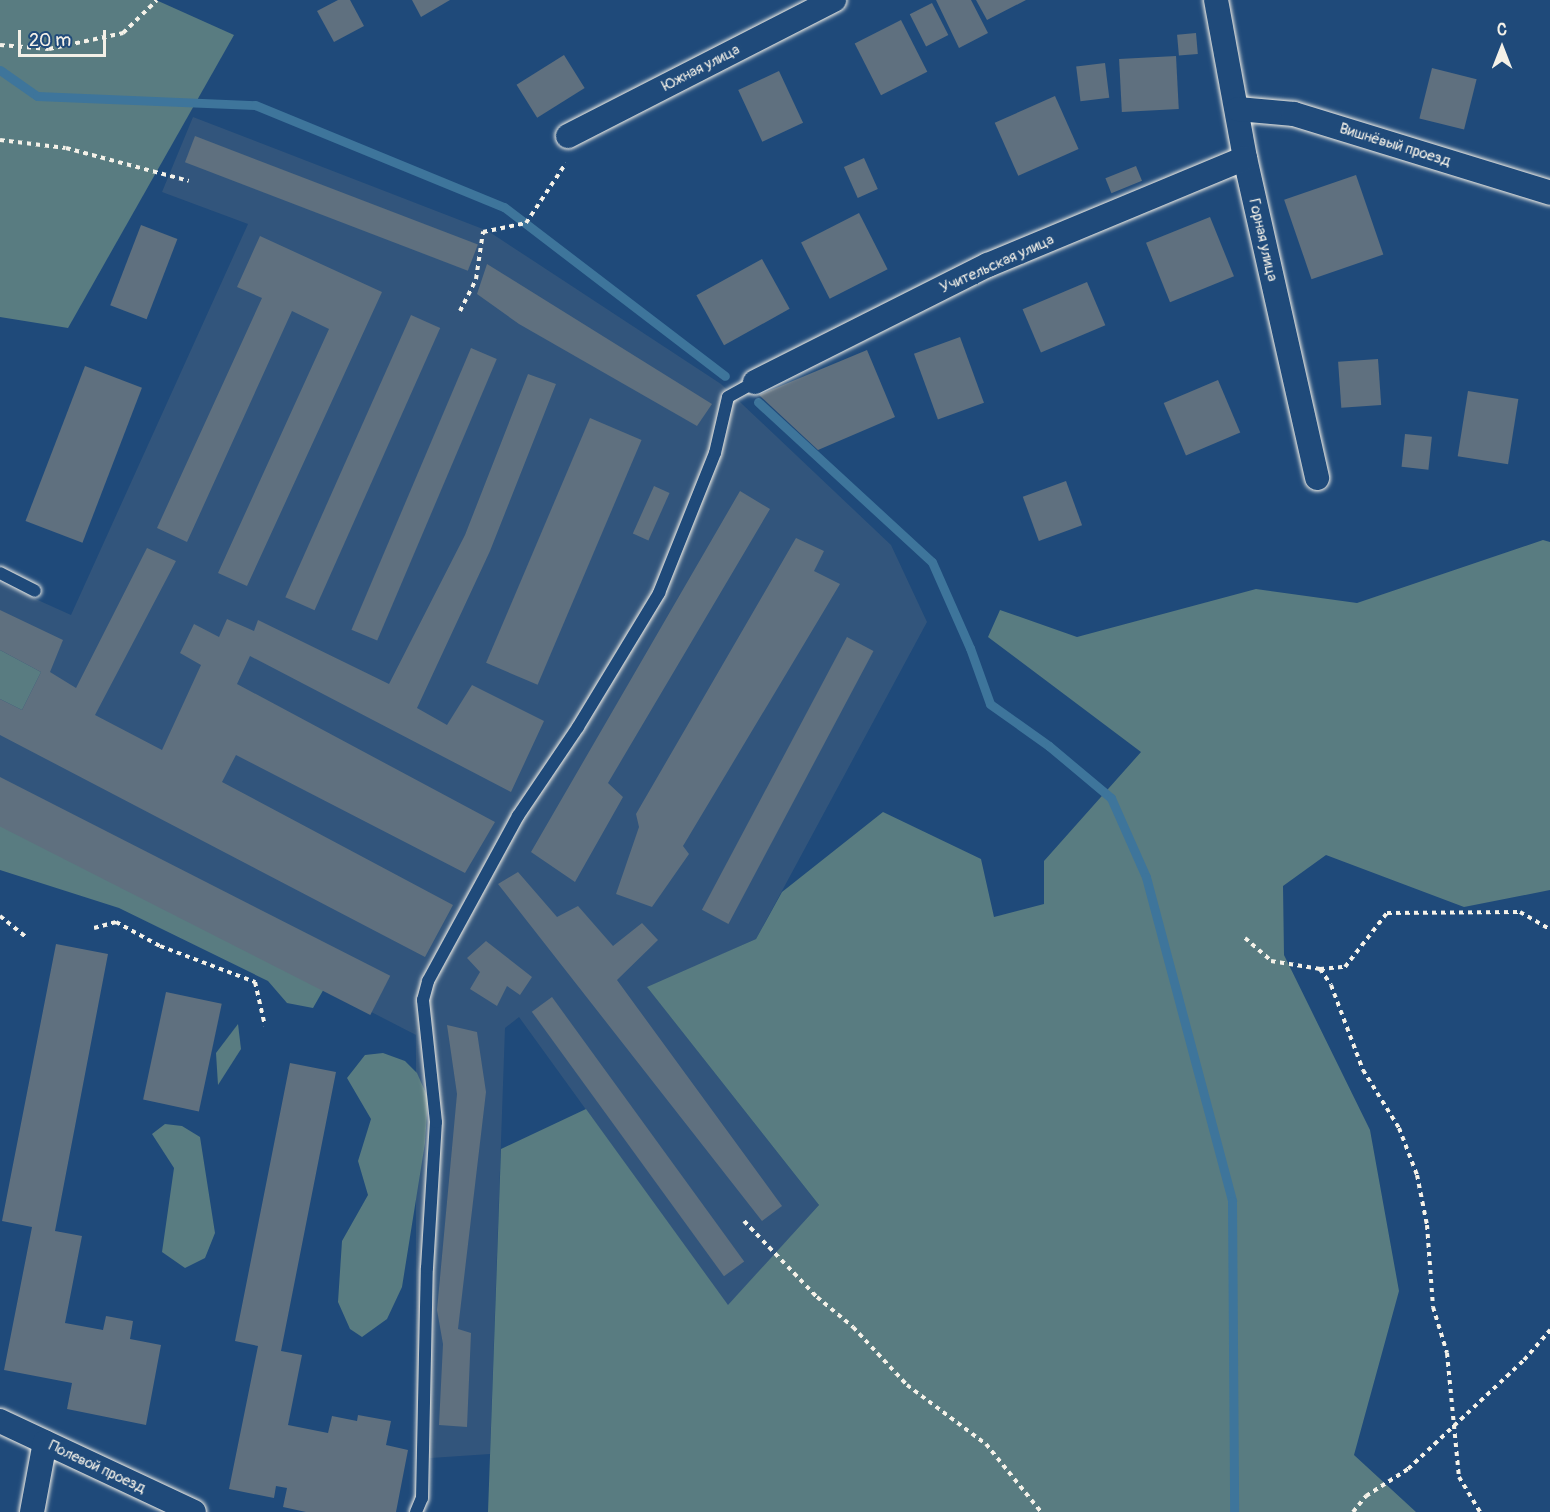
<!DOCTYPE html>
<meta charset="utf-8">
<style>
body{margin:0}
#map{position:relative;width:1550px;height:1512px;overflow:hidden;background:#1f4a7a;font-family:Pangolin,sans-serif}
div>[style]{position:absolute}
.built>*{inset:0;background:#32557c}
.green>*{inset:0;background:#597c81}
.stream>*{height:9px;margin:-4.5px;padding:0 4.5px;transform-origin:4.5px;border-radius:4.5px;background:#3e759b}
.building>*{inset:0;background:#5f707f;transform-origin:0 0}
.path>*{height:4px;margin-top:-2px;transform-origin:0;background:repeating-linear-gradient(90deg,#f4f1e8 0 4.5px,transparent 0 9px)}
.roads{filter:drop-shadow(0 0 2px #f4f1e8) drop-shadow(0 0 2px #f4f1e8)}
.lane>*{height:12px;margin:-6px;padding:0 6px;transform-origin:6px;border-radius:6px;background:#1f4a7a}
.street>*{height:24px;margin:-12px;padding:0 12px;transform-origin:12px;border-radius:12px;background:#1f4a7a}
span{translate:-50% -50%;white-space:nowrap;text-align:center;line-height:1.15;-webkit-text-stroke:6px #1f4a7a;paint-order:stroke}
.street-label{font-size:15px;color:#f4f1e8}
.north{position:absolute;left:1472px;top:18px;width:60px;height:60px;-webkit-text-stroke:4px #1f4a7a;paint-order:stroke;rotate:0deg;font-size:16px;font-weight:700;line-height:24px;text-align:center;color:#f4f1e8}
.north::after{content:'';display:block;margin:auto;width:21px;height:27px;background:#f4f1e8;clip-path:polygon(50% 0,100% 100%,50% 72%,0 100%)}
.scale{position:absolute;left:18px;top:30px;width:88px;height:27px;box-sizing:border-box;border:3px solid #f4f1e8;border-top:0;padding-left:8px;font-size:18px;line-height:21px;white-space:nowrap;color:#f4f1e8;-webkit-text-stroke:4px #1f4a7a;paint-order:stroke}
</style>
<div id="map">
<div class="built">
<div style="clip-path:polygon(193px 117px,488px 231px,721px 384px,891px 545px,927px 622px,756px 939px,648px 988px,819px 1205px,728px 1306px,519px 1017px,505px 1028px,490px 1454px,416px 1459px,416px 1035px,0 821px,0 583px,71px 615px,248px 224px,162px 192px)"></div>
</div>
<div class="green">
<div style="clip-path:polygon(0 0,156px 0,234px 35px,68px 328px,0 317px)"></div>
<div style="clip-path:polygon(1543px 540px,1550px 542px,1550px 890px,1464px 907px,1326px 855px,1283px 886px,1284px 955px,1370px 1130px,1399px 1291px,1354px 1455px,1416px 1512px,488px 1512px,501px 1149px,586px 1109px,728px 1305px,819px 1205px,647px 987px,756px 939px,782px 892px,883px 812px,981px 859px,994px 917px,1044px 904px,1044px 861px,1141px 752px,988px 637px,1000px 610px,1077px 637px,1256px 589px,1357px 603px)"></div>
<div style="clip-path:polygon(0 650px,41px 672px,22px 710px,0 699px)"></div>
<div style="clip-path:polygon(0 821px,325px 987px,313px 1008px,287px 1003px,268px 981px,119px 908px,0 870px)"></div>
<div style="clip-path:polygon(238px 1024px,241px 1049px,218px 1085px,216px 1053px)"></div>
<div style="clip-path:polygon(383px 1053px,405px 1061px,417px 1073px,428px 1098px,425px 1143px,402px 1287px,387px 1319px,362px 1337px,350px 1329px,338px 1302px,342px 1241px,368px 1195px,358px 1161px,371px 1119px,347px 1078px,365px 1055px)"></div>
<div style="clip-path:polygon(165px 1124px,182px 1126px,200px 1137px,215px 1233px,205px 1258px,185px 1268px,162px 1252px,174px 1168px,152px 1134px)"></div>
</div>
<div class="stream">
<div style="left:0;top:70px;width:45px;rotate:35.1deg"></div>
<div style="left:37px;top:96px;width:218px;rotate:2.4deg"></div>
<div style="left:255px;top:105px;width:269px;rotate:22.3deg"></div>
<div style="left:504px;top:207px;width:278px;rotate:37.4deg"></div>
<div style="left:758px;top:402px;width:236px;rotate:42.6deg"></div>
<div style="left:932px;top:562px;width:94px;rotate:66.2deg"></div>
<div style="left:970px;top:648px;width:59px;rotate:70.3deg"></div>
<div style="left:990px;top:704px;width:72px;rotate:35.4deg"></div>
<div style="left:1049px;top:746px;width:81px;rotate:40deg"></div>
<div style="left:1111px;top:798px;width:86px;rotate:66.1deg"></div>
<div style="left:1146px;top:877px;width:335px;rotate:75.1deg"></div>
<div style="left:1232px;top:1201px;width:311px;rotate:89.6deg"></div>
</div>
<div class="building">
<div style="clip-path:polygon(338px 0,350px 0,364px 26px,334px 42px,317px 11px)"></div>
<div style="clip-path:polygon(412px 0,450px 0,421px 17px)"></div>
<div style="clip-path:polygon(936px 0,971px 0,988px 33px,959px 48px)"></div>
<div style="clip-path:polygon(976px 0,1026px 0,987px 20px)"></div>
<div style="left:932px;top:3px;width:36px;height:25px;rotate:63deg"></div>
<div style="left:901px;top:20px;width:58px;height:52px;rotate:63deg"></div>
<div style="left:1196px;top:33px;width:21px;height:19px;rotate:85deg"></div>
<div style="left:564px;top:55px;width:39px;height:56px;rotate:58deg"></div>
<div style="left:1176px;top:56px;width:53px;height:57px;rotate:87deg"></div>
<div style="left:1105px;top:63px;width:35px;height:29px;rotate:83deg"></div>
<div style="left:1432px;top:68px;width:46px;height:52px;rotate:14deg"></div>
<div style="left:779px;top:71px;width:57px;height:45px;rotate:65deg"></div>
<div style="left:1055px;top:96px;width:58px;height:66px;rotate:66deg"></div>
<div style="left:195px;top:136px;width:303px;height:28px;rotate:21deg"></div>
<div style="left:864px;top:158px;width:34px;height:22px;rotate:66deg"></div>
<div style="left:1136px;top:166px;width:16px;height:33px;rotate:68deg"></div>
<div style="left:1356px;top:175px;width:84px;height:76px;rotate:71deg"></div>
<div style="left:859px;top:213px;width:63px;height:65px;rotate:63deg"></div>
<div style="left:1210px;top:217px;width:64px;height:69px;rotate:68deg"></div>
<div style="left:141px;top:225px;width:39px;height:86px;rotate:21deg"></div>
<div style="clip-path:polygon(260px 236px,382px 292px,247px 586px,218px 573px,329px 329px,292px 311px,187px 542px,157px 528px,262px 298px,237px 287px)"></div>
<div style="left:762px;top:259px;width:57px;height:75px;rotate:61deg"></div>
<div style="clip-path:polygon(487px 264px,712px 404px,697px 426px,519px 324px,477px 294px)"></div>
<div style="left:1087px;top:282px;width:47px;height:70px;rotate:67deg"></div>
<div style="left:411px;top:315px;width:32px;height:309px;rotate:24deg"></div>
<div style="left:960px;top:337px;width:70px;height:49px;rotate:70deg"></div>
<div style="left:471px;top:348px;width:28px;height:306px;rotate:23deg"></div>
<div style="clip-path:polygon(867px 350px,895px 417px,818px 450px,759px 395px)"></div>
<div style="left:1378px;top:359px;width:46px;height:40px;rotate:86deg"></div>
<div style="left:85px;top:366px;width:61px;height:166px;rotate:21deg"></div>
<div style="clip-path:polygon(528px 374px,556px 384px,490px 551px,417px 708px,447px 725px,472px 685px,544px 721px,511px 792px,250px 656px,237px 684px,495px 822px,465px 873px,236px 755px,222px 782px,453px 905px,425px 957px,0 735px,0 699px,22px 710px,41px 672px,0 650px,0 610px,63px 640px,50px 672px,76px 688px,147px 548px,176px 561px,95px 715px,162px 750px,201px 665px,180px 653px,194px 624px,219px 637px,227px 619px,254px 631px,258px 620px,389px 684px,465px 535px)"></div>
<div style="left:1218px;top:380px;width:57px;height:59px;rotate:67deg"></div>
<div style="left:1468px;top:391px;width:51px;height:66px;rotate:9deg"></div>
<div style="left:590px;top:418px;width:56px;height:266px;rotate:23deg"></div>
<div style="left:1405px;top:434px;width:27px;height:33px;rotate:6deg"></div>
<div style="left:1066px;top:481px;width:47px;height:46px;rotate:70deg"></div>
<div style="left:654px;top:486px;width:17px;height:52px;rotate:24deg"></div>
<div style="clip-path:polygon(740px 491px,770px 509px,608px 783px,623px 797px,575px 882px,531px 852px)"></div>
<div style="clip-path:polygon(796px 538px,824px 551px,814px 571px,840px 584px,683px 846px,689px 854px,652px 907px,616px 894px,639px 827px,636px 814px)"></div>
<div style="left:847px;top:637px;width:30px;height:309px;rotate:28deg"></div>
<div style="left:0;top:777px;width:438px;height:44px;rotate:27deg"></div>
<div style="clip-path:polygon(518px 872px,557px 917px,578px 906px,613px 946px,642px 923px,658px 940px,617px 980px,782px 1206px,762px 1221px,498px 884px)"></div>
<div style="clip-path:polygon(486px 941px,532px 977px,520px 995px,507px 986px,497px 1006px,470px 989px,480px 972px,467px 958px)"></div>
<div style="clip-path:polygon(56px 944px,108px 954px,55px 1231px,82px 1236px,65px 1323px,103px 1330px,106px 1316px,133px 1321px,130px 1339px,161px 1345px,146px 1425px,67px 1409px,72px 1383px,4px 1370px,32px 1227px,2px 1221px)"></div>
<div style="left:166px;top:992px;width:57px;height:110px;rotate:12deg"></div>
<div style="left:552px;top:997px;width:327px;height:25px;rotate:54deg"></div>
<div style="clip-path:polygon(447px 1025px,477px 1032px,486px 1092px,458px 1329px,471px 1333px,467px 1427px,439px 1425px,443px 1344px,437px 1310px,457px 1094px)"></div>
<div style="clip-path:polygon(290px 1063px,336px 1072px,281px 1351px,302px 1355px,288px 1425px,328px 1433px,332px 1416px,357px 1421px,358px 1415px,391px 1421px,386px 1445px,408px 1450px,396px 1512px,306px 1512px,283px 1507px,287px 1488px,276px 1486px,274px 1498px,229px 1489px,258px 1346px,235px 1341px)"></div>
</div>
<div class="path">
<div style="left:0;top:45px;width:49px;rotate:4.7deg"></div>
<div style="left:49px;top:49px;width:76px;rotate:-12.2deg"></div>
<div style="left:123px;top:33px;width:47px;rotate:-44.1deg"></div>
<div style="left:0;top:140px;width:66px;rotate:6.9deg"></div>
<div style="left:66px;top:148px;width:127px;rotate:15deg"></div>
<div style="left:460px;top:311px;width:36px;rotate:-63deg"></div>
<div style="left:476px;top:279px;width:48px;rotate:-81.5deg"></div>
<div style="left:483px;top:232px;width:44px;rotate:-11.8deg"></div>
<div style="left:526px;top:223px;width:72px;rotate:-56.3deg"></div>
<div style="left:0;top:916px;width:32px;rotate:39deg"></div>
<div style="left:94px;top:928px;width:23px;rotate:-15deg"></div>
<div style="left:116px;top:922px;width:50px;rotate:28.6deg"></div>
<div style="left:160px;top:946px;width:102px;rotate:20.8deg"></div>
<div style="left:255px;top:982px;width:45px;rotate:77.2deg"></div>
<div style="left:1245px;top:938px;width:35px;rotate:41deg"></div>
<div style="left:1271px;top:961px;width:50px;rotate:9.3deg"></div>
<div style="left:1320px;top:969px;width:25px;rotate:-5deg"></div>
<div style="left:1345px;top:967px;width:68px;rotate:-52.1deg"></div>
<div style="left:1387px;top:913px;width:133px;rotate:-0.4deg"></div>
<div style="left:1520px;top:912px;width:34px;rotate:30deg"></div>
<div style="left:1320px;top:969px;width:19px;rotate:55deg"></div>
<div style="left:1331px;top:985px;width:91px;rotate:69.4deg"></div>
<div style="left:1363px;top:1070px;width:68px;rotate:58.2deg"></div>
<div style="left:1399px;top:1128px;width:50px;rotate:69deg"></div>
<div style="left:1417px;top:1175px;width:51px;rotate:78.7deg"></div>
<div style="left:1427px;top:1225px;width:82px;rotate:85.8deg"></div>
<div style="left:1433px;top:1307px;width:48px;rotate:73.1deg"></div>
<div style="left:1447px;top:1353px;width:125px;rotate:84.5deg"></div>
<div style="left:1459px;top:1477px;width:41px;rotate:59deg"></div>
<div style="left:744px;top:1221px;width:105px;rotate:46.2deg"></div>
<div style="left:817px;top:1297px;width:47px;rotate:39.8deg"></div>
<div style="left:853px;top:1327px;width:79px;rotate:47deg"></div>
<div style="left:907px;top:1385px;width:99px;rotate:36.8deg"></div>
<div style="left:986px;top:1444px;width:87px;rotate:51deg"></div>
<div style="left:1353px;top:1512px;width:21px;rotate:-51deg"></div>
<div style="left:1366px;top:1496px;width:50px;rotate:-32.7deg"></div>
<div style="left:1408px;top:1469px;width:159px;rotate:-43.2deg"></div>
<div style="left:1524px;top:1360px;width:40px;rotate:-49deg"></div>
</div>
<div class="roads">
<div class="lane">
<div style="left:0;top:573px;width:39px;rotate:27deg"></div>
<div style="left:416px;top:1512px;width:15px;rotate:-67deg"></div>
<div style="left:422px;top:1498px;width:230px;rotate:-88.8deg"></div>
<div style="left:427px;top:1268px;width:146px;rotate:-86.5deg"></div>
<div style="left:436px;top:1122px;width:123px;rotate:-96.1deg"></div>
<div style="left:423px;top:1000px;width:20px;rotate:-75deg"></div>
<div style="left:428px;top:981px;width:188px;rotate:-61.4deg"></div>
<div style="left:518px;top:816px;width:107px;rotate:-56deg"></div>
<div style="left:578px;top:727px;width:157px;rotate:-58.8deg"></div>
<div style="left:659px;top:593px;width:151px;rotate:-68.2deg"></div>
<div style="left:715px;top:453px;width:57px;rotate:-76.9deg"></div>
<div style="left:728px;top:397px;width:31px;rotate:-29deg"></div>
</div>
<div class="street">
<div style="left:1216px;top:0;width:161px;rotate:79.6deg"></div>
<div style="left:1245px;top:158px;width:328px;rotate:77.3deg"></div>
<div style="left:1238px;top:109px;width:56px;rotate:5.1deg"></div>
<div style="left:1294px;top:114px;width:268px;rotate:17.1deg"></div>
<div style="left:568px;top:136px;width:299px;rotate:-27.1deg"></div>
<div style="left:755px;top:382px;width:261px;rotate:-26.7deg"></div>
<div style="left:988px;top:265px;width:278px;rotate:-22.6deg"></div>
<div style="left:0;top:1421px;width:214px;rotate:25.1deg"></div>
<div style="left:32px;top:1512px;width:71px;rotate:-79.5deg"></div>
</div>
</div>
<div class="street-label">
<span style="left:701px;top:68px;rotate:-27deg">Южная улица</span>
<span style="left:1395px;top:145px;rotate:17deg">Вишнёвый проезд</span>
<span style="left:1263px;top:240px;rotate:77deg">Горная улица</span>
<span style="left:997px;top:264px;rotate:-24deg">Учительская улица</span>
<span style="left:97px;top:1467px;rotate:25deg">Полевой проезд</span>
</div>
<div class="north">С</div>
<div class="scale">20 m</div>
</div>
